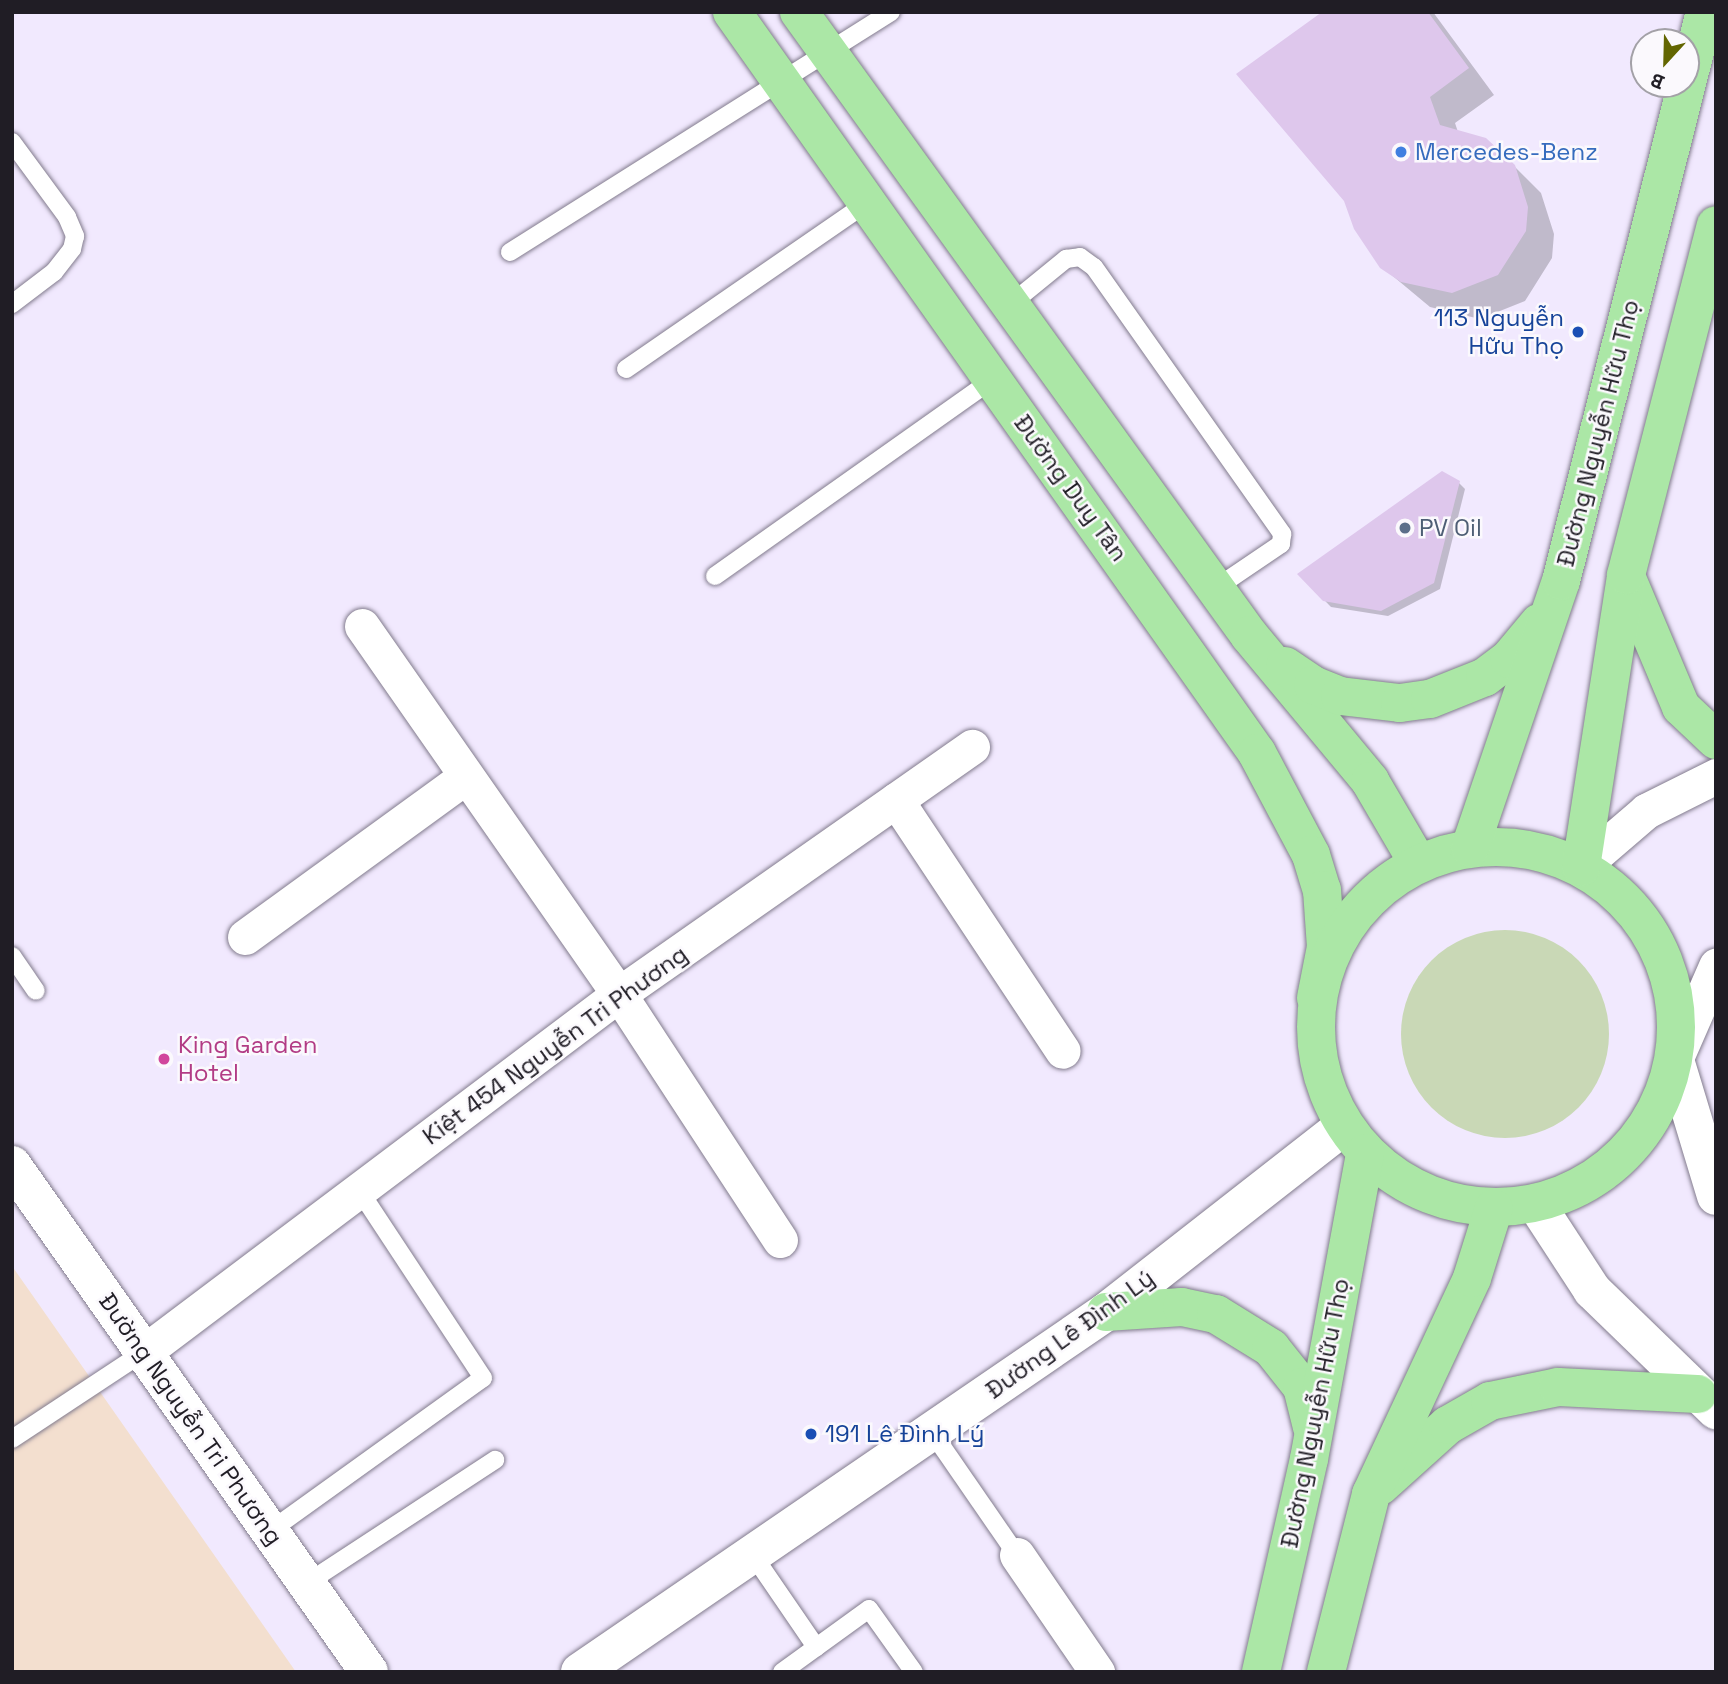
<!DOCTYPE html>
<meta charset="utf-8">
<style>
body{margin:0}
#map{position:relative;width:1728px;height:1684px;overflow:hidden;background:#f1e9fe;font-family:"Space Grotesk",sans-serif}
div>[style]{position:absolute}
.industrial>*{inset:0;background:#f3dfcf}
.green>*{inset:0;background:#c9d8b6}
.round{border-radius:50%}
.shadow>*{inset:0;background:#0003}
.building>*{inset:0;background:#dec7ec}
.roads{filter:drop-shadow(0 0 2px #827b8d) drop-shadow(0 0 2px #827b8d)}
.service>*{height:18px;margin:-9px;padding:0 9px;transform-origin:9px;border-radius:9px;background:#fff}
.minor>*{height:35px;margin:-17.5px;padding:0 17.5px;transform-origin:17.5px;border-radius:17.5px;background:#fff}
.tertiary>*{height:38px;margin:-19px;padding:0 19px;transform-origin:19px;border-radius:19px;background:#fff}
.secondary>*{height:38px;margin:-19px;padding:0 19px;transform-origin:19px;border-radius:19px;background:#fff}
.primary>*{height:38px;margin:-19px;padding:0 19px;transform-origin:19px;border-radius:19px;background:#abe7a6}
.primary>.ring{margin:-19px;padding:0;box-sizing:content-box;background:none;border:38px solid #abe7a6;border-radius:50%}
.dots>*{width:19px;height:19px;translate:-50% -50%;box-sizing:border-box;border:4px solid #fbf9fd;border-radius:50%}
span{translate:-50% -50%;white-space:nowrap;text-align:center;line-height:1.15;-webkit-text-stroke:5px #fbf9fd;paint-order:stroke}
.shop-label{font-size:24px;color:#366cbe}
.left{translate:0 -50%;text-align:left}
.transit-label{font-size:24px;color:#164399}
.right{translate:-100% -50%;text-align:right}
.street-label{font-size:24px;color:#201d25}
.service-label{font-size:24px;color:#4e5e75}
.hotel-label{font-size:24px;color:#b23c85}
.frame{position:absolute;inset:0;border:14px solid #201d25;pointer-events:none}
.north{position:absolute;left:1630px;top:28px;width:70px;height:70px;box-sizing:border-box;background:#fbf9fd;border:2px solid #a3a1a7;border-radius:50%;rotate:202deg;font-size:19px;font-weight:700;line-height:28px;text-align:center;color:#201d25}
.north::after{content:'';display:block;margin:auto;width:24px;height:32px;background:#636601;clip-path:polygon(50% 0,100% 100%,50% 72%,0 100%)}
</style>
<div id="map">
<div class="industrial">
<div style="clip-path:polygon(12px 1266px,296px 1672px,12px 1672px)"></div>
</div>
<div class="green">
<div class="round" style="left:1401px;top:930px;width:208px;height:208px"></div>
</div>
<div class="shadow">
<div style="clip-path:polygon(1325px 12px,1433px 12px,1494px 95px,1455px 123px,1458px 132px,1514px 166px,1541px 193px,1554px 234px,1552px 258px,1525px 301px,1480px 319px,1430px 307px,1382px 267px)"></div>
<div style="clip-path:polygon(1459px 483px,1465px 489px,1440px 589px,1388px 616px,1331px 607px,1299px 574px)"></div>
</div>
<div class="building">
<div style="clip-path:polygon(1322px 12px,1428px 12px,1469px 68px,1430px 97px,1440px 125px,1486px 138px,1515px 165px,1528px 207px,1526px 231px,1498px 275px,1452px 293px,1401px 282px,1380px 268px,1354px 229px,1344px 201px,1236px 74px)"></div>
<div style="clip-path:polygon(1442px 471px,1460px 481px,1434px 583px,1381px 611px,1323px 601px,1297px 574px)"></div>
</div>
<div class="roads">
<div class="service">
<div style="left:12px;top:142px;width:93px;rotate:53.7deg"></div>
<div style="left:67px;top:217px;width:21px;rotate:67deg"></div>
<div style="left:75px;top:236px;width:13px;rotate:103deg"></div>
<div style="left:72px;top:249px;width:29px;rotate:128deg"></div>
<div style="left:54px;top:272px;width:53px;rotate:142.7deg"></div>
<div style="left:510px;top:252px;width:450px;rotate:-32.2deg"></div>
<div style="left:1012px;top:303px;width:70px;rotate:-39.2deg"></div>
<div style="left:1066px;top:259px;width:14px;rotate:-8deg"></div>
<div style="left:1080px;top:257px;width:17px;rotate:36deg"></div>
<div style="left:1094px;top:267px;width:327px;rotate:54.8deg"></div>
<div style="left:1282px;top:534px;width:10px;rotate:96deg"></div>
<div style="left:1281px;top:544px;width:78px;rotate:145.9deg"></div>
<div style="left:626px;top:369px;width:290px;rotate:-34.6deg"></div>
<div style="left:715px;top:576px;width:341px;rotate:-35.3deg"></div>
<div style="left:12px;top:956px;width:42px;rotate:55.6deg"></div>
<div style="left:932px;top:1432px;width:150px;rotate:55.4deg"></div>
<div style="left:12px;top:1439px;width:158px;rotate:-33.4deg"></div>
<div style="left:270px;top:1531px;width:262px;rotate:-35.7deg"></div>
<div style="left:483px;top:1378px;width:225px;rotate:-123.4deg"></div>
<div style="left:753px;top:1555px;width:112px;rotate:55.6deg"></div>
<div style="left:307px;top:1583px;width:225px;rotate:-33.2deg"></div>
<div style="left:782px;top:1672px;width:107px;rotate:-35.9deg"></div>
<div style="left:869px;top:1609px;width:77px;rotate:54.5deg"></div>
</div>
<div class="minor">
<div style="left:362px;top:626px;width:449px;rotate:55.1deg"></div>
<div style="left:619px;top:994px;width:294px;rotate:56.8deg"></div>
<div style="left:896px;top:800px;width:301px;rotate:56.4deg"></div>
<div style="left:1581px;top:867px;width:86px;rotate:-40.7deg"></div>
<div style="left:1646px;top:811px;width:78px;rotate:-26.6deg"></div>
<div style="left:245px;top:937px;width:271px;rotate:-36deg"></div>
<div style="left:1675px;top:1060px;width:103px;rotate:-66.4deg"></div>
<div style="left:144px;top:1352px;width:595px;rotate:-37deg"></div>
<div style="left:619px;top:994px;width:431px;rotate:-35deg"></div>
<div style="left:1017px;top:1555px;width:142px;rotate:55.6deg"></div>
</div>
<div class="tertiary">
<div style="left:1675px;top:1060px;width:142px;rotate:73.2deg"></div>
<div style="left:12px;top:1165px;width:620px;rotate:54.85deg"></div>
<div style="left:1536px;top:1204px;width:103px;rotate:56.9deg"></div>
<div style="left:1592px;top:1290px;width:173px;rotate:44.1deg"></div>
</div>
<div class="secondary">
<div style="left:580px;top:1672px;width:637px;rotate:-34.39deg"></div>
<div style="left:1106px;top:1312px;width:302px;rotate:-38deg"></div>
</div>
<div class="primary">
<div style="left:732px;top:12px;width:908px;rotate:54.68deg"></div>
<div style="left:1257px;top:753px;width:115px;rotate:62.1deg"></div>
<div style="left:1311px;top:855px;width:37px;rotate:73deg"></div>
<div style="left:1322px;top:890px;width:57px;rotate:86deg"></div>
<div style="left:1326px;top:947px;width:52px;rotate:101.1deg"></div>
<div style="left:799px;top:12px;width:769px;rotate:54.16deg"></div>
<div style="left:1249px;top:635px;width:190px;rotate:50.3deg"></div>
<div style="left:1370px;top:781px;width:95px;rotate:59.7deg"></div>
<div style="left:1626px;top:576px;width:142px;rotate:67.2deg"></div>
<div style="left:1681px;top:707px;width:48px;rotate:43.3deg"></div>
<div style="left:1285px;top:666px;width:34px;rotate:34deg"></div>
<div style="left:1313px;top:685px;width:29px;rotate:22deg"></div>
<div style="left:1340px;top:696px;width:60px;rotate:6.7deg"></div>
<div style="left:1400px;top:703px;width:30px;rotate:-8deg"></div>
<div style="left:1430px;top:699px;width:59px;rotate:-21.8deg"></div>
<div style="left:1485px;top:677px;width:30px;rotate:-37deg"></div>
<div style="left:1509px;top:659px;width:47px;rotate:-50.2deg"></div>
<div class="ring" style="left:1316px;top:847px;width:322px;height:322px"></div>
<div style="left:1470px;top:848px;width:282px;rotate:-71.2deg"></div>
<div style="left:1561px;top:581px;width:587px;rotate:-75.8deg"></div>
<div style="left:1581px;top:867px;width:295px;rotate:-81.2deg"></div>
<div style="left:1626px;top:575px;width:361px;rotate:-75.6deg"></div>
<div style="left:1106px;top:1312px;width:76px;rotate:-3.8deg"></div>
<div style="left:1182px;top:1307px;width:35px;rotate:12deg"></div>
<div style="left:1216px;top:1314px;width:65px;rotate:31.7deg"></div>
<div style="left:1271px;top:1348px;width:50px;rotate:51.5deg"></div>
<div style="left:1302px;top:1387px;width:41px;rotate:76deg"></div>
<div style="left:1380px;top:1486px;width:91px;rotate:-41.9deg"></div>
<div style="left:1448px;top:1425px;width:48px;rotate:-29.7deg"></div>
<div style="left:1490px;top:1401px;width:69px;rotate:-11.6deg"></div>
<div style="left:1558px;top:1387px;width:140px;rotate:2.9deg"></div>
<div style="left:1261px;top:1672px;width:218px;rotate:-77.3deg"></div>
<div style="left:1309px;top:1459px;width:311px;rotate:-79.6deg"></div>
<div style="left:1326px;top:1672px;width:184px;rotate:-75.8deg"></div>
<div style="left:1371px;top:1494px;width:238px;rotate:-64.9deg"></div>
<div style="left:1472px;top:1278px;width:73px;rotate:-72.6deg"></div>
</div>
</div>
<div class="dots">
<div style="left:1401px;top:152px;background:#3f7fe0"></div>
<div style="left:1578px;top:332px;background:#1a4fb4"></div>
<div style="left:1405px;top:528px;background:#5c6f8a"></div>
<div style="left:164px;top:1059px;background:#d1479c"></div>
<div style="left:811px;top:1434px;background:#1a4fb4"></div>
</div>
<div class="shop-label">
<span class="left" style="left:1415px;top:152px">Mercedes-Benz</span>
</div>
<div class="transit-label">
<span class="right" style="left:1564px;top:332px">113 Nguyễn<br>Hữu Thọ</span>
<span class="left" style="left:825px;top:1434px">191 Lê Đình Lý</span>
</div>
<div class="street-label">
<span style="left:1598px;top:433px;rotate:-76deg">Đường Nguyễn Hữu Thọ</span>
<span style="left:1071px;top:488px;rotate:54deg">Đường Duy Tân</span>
<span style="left:555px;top:1045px;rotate:-36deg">Kiệt 454 Nguyễn Tri Phương</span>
<span style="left:1070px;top:1334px;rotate:-36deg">Đường Lê Đình Lý</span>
<span style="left:1315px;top:1413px;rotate:-79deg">Đường Nguyễn Hữu Thọ</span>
<span style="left:191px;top:1419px;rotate:55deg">Đường Nguyễn Tri Phương</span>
</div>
<div class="service-label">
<span class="left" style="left:1419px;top:528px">PV Oil</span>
</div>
<div class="hotel-label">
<span class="left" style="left:178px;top:1059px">King Garden<br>Hotel</span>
</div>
<div class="frame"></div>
<div class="north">B</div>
</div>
